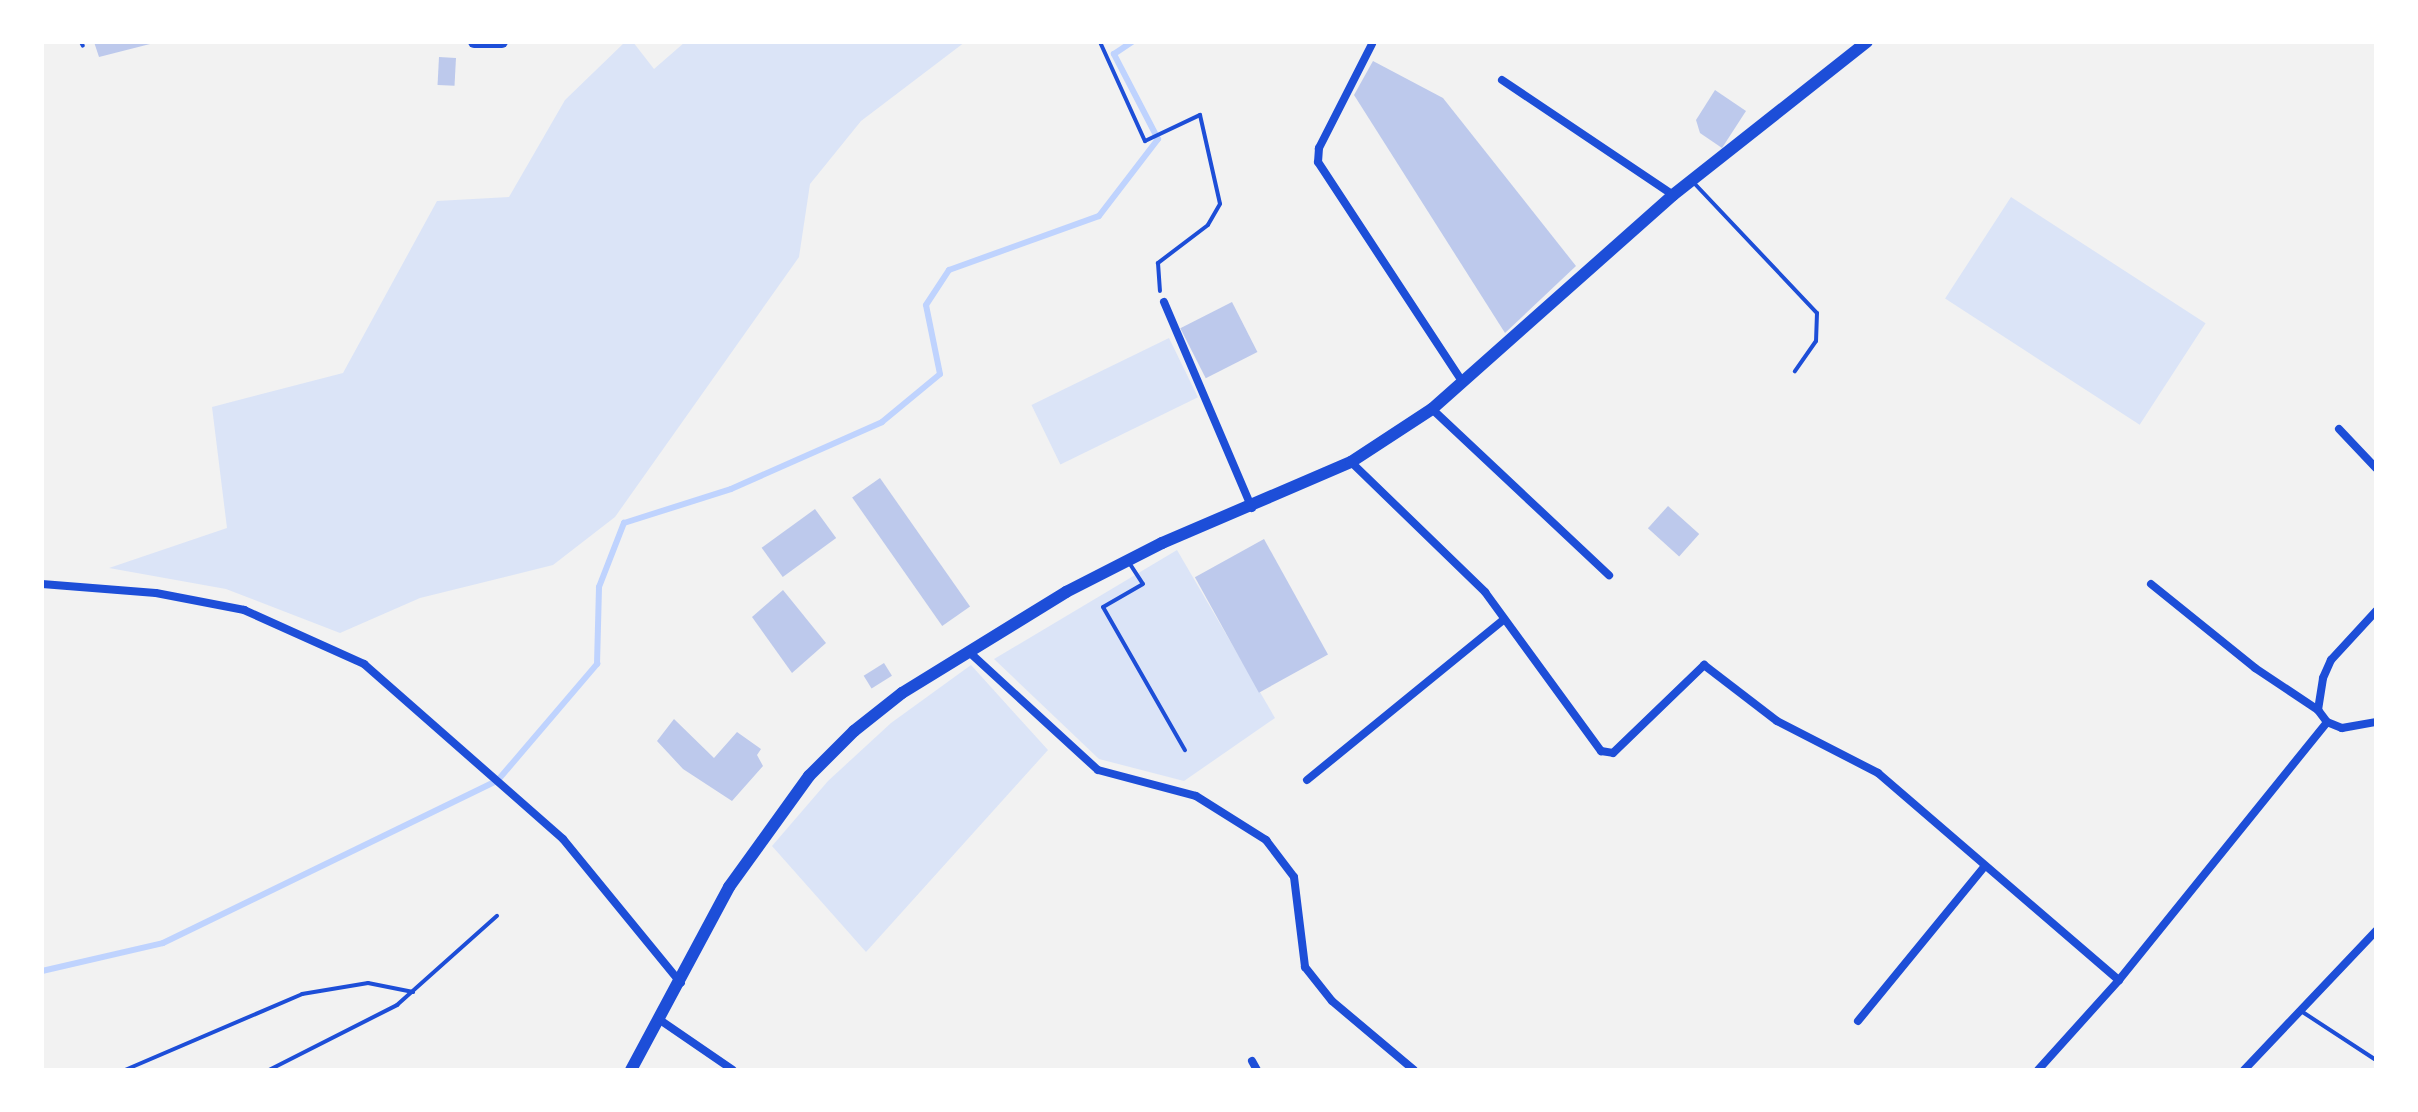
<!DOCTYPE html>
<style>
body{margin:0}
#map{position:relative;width:2418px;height:1112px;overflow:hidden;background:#f2f2f2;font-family:"DejaVu Sans",sans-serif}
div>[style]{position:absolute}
.green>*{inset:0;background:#dbe4f7;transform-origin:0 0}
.stream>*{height:6px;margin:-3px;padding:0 3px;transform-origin:3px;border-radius:3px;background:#bfd3fe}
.building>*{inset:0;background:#bdc9ec;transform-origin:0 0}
.path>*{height:4px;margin:-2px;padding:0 2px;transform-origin:2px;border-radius:2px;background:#1d4ed8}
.service>*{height:4px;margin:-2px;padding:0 2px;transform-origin:2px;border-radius:2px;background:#1d4ed8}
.minor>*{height:8px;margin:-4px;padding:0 4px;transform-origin:4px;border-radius:4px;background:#1d4ed8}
.secondary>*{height:12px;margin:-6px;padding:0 6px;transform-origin:6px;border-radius:6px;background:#1d4ed8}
span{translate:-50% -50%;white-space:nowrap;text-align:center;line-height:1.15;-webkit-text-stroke:8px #fff;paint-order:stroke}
.frame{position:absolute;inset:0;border:44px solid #fff;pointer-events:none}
</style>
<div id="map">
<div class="green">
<div style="clip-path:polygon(625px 42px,633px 42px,654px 69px,685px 42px,965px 42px,861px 121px,810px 184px,799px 257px,615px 517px,553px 565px,420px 598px,340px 633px,226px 589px,109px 568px,227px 528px,212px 407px,343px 373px,437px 201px,509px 197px,565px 100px)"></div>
<div style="left:2011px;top:197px;width:232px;height:121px;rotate:33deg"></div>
<div style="left:1169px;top:338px;width:66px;height:153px;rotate:64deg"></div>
<div style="clip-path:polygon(1177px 550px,1275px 718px,1184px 781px,1099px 759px,994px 659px)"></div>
<div style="clip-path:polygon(971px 665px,1048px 750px,866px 952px,772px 846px,828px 781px,891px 723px)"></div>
</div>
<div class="stream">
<div style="left:42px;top:971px;width:124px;rotate:-13deg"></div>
<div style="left:163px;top:943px;width:373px;rotate:-25.9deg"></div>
<div style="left:498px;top:780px;width:153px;rotate:-49.5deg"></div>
<div style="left:597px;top:664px;width:77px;rotate:-88.5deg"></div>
<div style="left:599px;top:587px;width:69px;rotate:-68.7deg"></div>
<div style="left:624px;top:523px;width:112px;rotate:-17.6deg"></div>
<div style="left:731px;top:489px;width:165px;rotate:-23.9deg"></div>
<div style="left:882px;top:422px;width:75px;rotate:-39.6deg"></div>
<div style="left:940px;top:374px;width:70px;rotate:-101.5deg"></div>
<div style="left:926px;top:305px;width:42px;rotate:-56.7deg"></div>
<div style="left:949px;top:270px;width:159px;rotate:-19.8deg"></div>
<div style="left:1099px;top:216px;width:97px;rotate:-52.5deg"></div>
<div style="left:1158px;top:139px;width:96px;rotate:-117.4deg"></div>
<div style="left:1114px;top:54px;width:22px;rotate:-34deg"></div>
</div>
<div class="building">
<div style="clip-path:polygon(94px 42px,154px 42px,154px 43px,99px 57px)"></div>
<div style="left:439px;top:57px;width:17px;height:28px;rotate:3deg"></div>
<div style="clip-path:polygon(1373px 61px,1443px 98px,1576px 266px,1505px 333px,1354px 95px)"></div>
<div style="clip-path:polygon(1715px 90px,1746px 111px,1722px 148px,1700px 133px,1696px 120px)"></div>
<div style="left:1232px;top:302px;width:56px;height:58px;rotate:63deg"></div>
<div style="left:880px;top:478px;width:157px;height:34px;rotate:55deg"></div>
<div style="left:1668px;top:506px;width:42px;height:30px;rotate:42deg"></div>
<div style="left:815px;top:509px;width:36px;height:66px;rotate:54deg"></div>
<div style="left:1264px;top:539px;width:132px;height:79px;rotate:61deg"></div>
<div style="clip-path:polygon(783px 590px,826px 643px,792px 673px,752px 617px)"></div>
<div style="left:884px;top:663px;width:15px;height:24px;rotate:58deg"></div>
<div style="clip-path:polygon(674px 719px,714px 758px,737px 732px,761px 749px,757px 755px,763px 766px,732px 801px,683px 769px,657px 741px)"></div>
</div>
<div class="path">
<div style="left:1100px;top:42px;width:109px;rotate:65.6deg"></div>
<div style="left:1145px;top:141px;width:61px;rotate:-25.3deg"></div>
<div style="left:1200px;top:115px;width:91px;rotate:77.3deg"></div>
<div style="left:1220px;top:204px;width:24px;rotate:120deg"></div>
<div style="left:1208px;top:225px;width:63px;rotate:142.8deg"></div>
<div style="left:1158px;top:263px;width:28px;rotate:86deg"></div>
</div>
<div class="service">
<div style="left:81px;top:42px;width:4px;rotate:63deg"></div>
<div style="left:1694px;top:183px;width:179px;rotate:46.6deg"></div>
<div style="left:1817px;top:313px;width:28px;rotate:92deg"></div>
<div style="left:1816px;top:341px;width:37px;rotate:125deg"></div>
<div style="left:1128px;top:561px;width:27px;rotate:57deg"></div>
<div style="left:1143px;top:584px;width:46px;rotate:150.1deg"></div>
<div style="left:1103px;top:607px;width:165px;rotate:60.2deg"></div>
<div style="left:2301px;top:1011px;width:90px;rotate:33.2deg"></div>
<div style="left:125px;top:1070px;width:193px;rotate:-23.2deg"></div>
<div style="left:302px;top:994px;width:67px;rotate:-9.5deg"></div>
<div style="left:368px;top:983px;width:46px;rotate:11.3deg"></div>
<div style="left:269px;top:1070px;width:144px;rotate:-26.9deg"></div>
<div style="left:397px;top:1005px;width:134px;rotate:-41.7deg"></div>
</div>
<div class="minor">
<div style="left:1372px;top:44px;width:117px;rotate:117deg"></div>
<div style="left:1319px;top:148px;width:14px;rotate:94deg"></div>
<div style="left:1318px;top:162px;width:264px;rotate:56.7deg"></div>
<div style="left:1502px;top:80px;width:206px;rotate:33.9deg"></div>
<div style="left:1164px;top:302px;width:224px;rotate:66.9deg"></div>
<div style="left:1432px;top:409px;width:243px;rotate:43.2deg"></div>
<div style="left:2339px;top:429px;width:54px;rotate:46.5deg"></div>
<div style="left:1351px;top:462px;width:187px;rotate:44.1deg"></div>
<div style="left:1485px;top:592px;width:197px;rotate:53.9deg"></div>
<div style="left:1601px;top:751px;width:12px;rotate:9deg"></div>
<div style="left:1613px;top:753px;width:127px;rotate:-44deg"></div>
<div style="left:1704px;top:665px;width:92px;rotate:37.5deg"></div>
<div style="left:1777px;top:721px;width:114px;rotate:27.2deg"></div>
<div style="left:1878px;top:773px;width:318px;rotate:40.7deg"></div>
<div style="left:42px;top:584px;width:114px;rotate:4.5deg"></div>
<div style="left:156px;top:593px;width:90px;rotate:10.9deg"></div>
<div style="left:244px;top:610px;width:132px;rotate:24.2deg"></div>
<div style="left:364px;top:664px;width:265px;rotate:41.3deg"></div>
<div style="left:563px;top:839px;width:186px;rotate:50.7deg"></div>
<div style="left:2151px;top:584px;width:134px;rotate:38.9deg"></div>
<div style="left:2255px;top:668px;width:76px;rotate:33.7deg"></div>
<div style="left:968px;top:651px;width:176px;rotate:42.5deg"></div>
<div style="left:1098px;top:770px;width:101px;rotate:14.9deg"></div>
<div style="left:1196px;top:796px;width:83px;rotate:32.2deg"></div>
<div style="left:1266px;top:840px;width:46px;rotate:52.9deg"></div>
<div style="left:1294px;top:877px;width:91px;rotate:83deg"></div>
<div style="left:1305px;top:967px;width:43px;rotate:51.5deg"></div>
<div style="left:1332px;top:1001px;width:107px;rotate:40.1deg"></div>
<div style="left:2327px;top:722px;width:15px;rotate:-127deg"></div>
<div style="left:2318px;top:710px;width:32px;rotate:-81deg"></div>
<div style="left:2323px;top:678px;width:20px;rotate:-66deg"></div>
<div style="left:2331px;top:660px;width:67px;rotate:-47.4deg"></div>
<div style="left:2327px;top:722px;width:16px;rotate:22deg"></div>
<div style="left:2342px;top:728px;width:35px;rotate:-10deg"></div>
<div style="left:1307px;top:780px;width:253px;rotate:-39.2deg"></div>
<div style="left:660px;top:1020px;width:88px;rotate:34.4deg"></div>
<div style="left:1858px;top:1021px;width:200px;rotate:-50.7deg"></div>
<div style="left:1252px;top:1061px;width:10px;rotate:61deg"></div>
<div style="left:2038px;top:1070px;width:121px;rotate:-48deg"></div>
<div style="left:2119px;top:980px;width:331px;rotate:-51.1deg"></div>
<div style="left:2244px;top:1070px;width:192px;rotate:-46.5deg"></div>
</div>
<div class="secondary">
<div style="left:474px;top:42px;width:28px"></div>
<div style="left:631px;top:1070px;width:208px;rotate:-61.8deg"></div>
<div style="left:729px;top:887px;width:137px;rotate:-54.2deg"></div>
<div style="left:809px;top:776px;width:64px;rotate:-45deg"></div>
<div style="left:854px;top:731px;width:61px;rotate:-38.4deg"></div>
<div style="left:902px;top:693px;width:193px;rotate:-31.6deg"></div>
<div style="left:1066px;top:592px;width:108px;rotate:-27deg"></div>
<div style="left:1162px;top:543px;width:206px;rotate:-23.2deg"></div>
<div style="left:1351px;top:462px;width:97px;rotate:-33.2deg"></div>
<div style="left:1432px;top:409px;width:322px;rotate:-41.6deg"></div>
<div style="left:1673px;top:195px;width:247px;rotate:-38.3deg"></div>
</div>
<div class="frame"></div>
</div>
